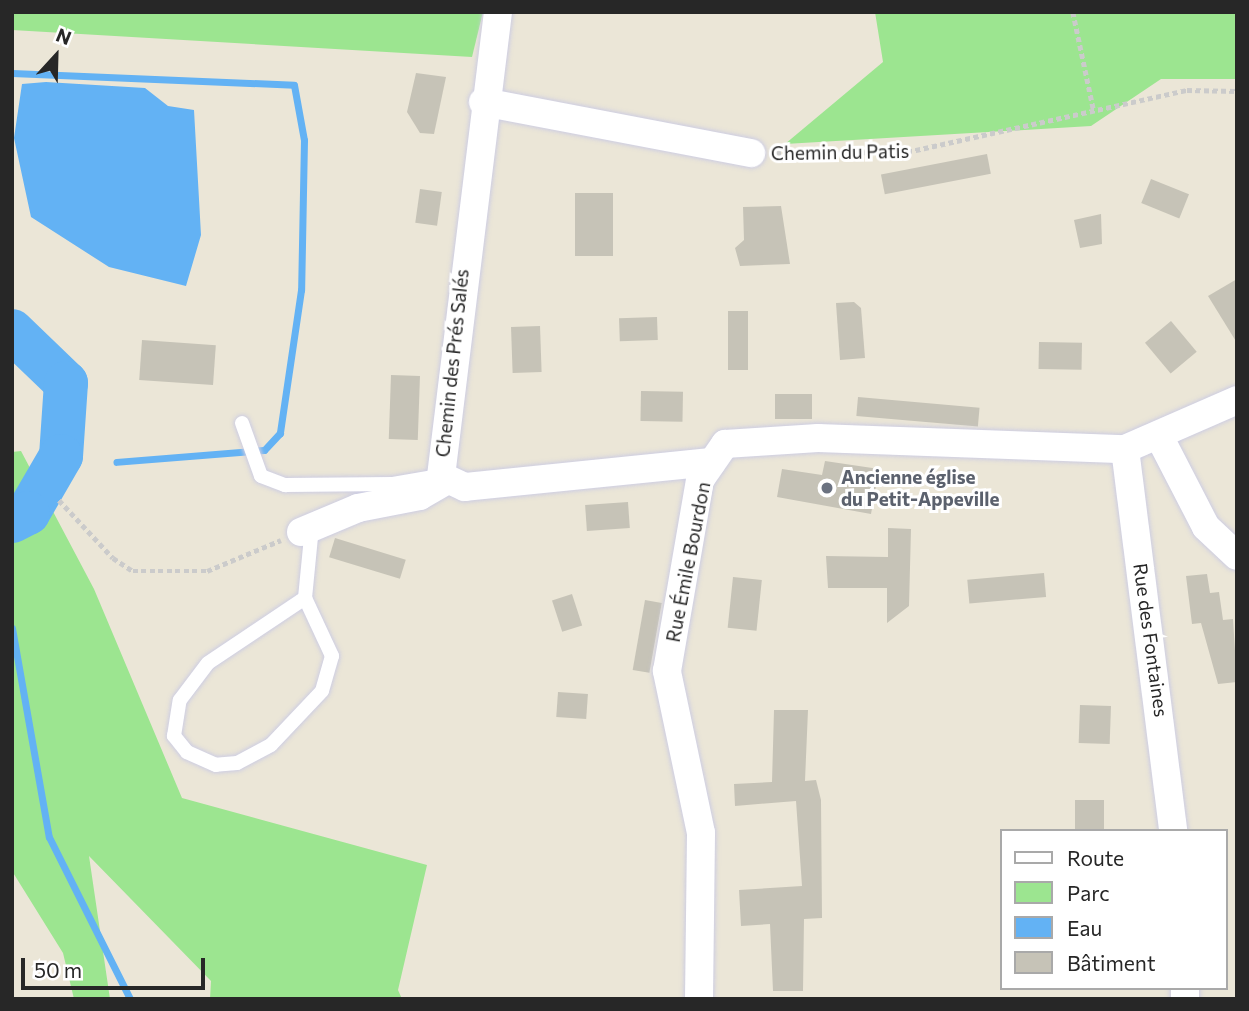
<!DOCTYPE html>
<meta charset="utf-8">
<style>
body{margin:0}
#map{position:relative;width:1249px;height:1011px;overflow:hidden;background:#ebe6d7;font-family:Commissioner,sans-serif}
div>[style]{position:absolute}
.green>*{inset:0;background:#9ce590}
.water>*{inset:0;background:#63b2f4}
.stream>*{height:7px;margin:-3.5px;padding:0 3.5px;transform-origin:3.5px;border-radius:3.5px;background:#63b2f4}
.river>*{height:44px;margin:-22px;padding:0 22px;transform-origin:22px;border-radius:22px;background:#63b2f4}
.building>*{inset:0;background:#c6c3b7;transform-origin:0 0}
.path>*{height:4.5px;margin-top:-2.25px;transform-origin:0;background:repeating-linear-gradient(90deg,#cbcbcb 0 5px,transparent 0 8.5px)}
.roads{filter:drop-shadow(0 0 2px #cdcde2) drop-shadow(0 0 2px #cdcde2)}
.service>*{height:14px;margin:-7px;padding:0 7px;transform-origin:7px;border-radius:7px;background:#fff}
.minor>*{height:28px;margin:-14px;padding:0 14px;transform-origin:14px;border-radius:14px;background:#fff}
.dots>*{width:19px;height:19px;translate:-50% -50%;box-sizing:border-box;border:4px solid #fff;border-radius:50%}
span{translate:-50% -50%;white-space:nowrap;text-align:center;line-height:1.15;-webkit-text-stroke:6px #fff;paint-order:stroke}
.street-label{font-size:19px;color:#272727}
.worship-label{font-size:19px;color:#5b616d;font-weight:700}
.left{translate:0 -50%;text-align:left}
.frame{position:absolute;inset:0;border:14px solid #272727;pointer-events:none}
.legend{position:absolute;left:1000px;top:829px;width:228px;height:161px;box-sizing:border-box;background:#fff;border:2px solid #a9a9a9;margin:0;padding:9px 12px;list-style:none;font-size:21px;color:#272727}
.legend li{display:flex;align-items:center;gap:14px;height:35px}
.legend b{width:35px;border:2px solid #a9a9a9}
.north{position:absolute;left:21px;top:21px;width:70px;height:70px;-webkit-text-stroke:5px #fff;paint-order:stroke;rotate:22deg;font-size:19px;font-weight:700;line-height:28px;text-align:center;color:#272727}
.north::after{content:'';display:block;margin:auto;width:24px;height:32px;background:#272727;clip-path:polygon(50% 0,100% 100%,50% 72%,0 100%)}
.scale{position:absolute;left:21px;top:958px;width:184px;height:32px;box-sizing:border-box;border:4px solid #272727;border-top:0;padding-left:9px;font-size:21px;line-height:24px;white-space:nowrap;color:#272727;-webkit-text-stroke:5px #fff;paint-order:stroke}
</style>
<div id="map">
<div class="green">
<div style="clip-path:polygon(12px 12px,483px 12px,472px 57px,12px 30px)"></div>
<div style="clip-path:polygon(875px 12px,1237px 12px,1237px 79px,1161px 79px,1091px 126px,785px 144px,883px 62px)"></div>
<div style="clip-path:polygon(21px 451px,94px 589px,182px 798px,427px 865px,398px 990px,402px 999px,210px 999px,211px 981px,89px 856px,110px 999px,74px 999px,63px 953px,12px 871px,12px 452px)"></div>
</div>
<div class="water">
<div style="clip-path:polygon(46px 82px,145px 88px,168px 106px,194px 110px,201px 235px,186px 286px,109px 267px,31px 217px,14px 138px,22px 84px)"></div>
</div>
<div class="stream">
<div style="left:12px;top:73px;width:282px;rotate:2.4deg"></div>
<div style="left:294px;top:85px;width:56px;rotate:79.7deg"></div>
<div style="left:304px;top:140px;width:150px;rotate:91.1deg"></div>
<div style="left:301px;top:290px;width:145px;rotate:98.4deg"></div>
<div style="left:280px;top:433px;width:23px;rotate:133deg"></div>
<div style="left:264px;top:450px;width:148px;rotate:175.4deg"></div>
<div style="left:12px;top:628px;width:212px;rotate:80deg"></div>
<div style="left:49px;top:837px;width:181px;rotate:63.4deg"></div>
</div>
<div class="river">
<div style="left:12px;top:331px;width:75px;rotate:43.9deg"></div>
<div style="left:66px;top:383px;width:73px;rotate:93.9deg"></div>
<div style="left:61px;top:456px;width:66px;rotate:120.1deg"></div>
<div style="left:28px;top:513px;width:18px;rotate:153deg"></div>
</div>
<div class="building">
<div style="clip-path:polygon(416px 73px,446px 77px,434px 134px,420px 133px,407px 112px)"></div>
<div style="left:987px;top:154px;width:20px;height:108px;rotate:79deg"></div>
<div style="left:1151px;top:179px;width:41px;height:26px;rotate:22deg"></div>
<div style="left:420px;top:189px;width:22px;height:34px;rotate:8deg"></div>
<div style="left:575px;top:193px;width:38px;height:63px"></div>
<div style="clip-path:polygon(781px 206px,790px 264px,740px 266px,735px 248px,744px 240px,743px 207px)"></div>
<div style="clip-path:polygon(1101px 214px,1102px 244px,1080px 248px,1074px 220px)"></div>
<div style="clip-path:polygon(1237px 279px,1237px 343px,1208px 296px)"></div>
<div style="clip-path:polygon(854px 302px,861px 308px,865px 358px,840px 360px,836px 303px)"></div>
<div style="left:728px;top:311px;width:20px;height:59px"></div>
<div style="left:657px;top:317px;width:23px;height:38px;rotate:88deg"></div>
<div style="left:1171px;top:321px;width:40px;height:34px;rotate:50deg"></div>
<div style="left:540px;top:326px;width:46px;height:29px;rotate:88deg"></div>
<div style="left:142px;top:340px;width:74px;height:40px;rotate:4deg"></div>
<div style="left:1039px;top:342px;width:43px;height:27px;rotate:1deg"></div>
<div style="left:391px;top:375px;width:29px;height:64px;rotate:2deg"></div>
<div style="left:641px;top:391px;width:42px;height:30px;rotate:1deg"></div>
<div style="left:775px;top:394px;width:37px;height:25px"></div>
<div style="left:858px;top:397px;width:122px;height:19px;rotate:5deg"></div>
<div style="clip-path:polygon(825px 461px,879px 469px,871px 514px,777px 497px,782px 469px,822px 475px)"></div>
<div style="left:628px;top:502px;width:26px;height:43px;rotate:86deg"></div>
<div style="clip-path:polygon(888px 528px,911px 529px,909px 606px,887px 623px,887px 588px,828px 588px,826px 556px,888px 557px)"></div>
<div style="left:335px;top:538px;width:74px;height:20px;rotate:17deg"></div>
<div style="left:1044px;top:573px;width:24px;height:77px;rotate:85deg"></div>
<div style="clip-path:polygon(1207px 574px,1210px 593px,1219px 592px,1223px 620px,1233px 619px,1237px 682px,1218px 684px,1201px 623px,1192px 624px,1186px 576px)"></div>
<div style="left:733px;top:577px;width:29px;height:51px;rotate:6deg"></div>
<div style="left:572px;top:594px;width:33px;height:21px;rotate:72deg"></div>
<div style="left:645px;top:600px;width:17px;height:71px;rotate:10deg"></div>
<div style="left:558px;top:692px;width:30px;height:25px;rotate:4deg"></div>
<div style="left:1080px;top:705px;width:31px;height:38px;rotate:2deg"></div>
<div style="clip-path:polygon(774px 710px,808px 710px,805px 781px,816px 780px,821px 800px,822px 918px,804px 919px,803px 991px,773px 991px,770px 924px,741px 926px,739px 890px,802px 886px,796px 801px,735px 806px,734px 784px,772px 782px)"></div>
<div style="left:1075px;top:800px;width:29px;height:31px"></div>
</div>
<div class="path">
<div style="left:1073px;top:12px;width:102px;rotate:78.1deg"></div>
<div style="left:776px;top:153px;width:131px;rotate:-0.4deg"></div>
<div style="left:907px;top:152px;width:287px;rotate:-12.5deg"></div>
<div style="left:1187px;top:90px;width:50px;rotate:1.1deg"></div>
<div style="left:59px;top:500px;width:79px;rotate:47deg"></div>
<div style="left:113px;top:558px;width:24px;rotate:33deg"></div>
<div style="left:133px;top:571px;width:74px"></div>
<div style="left:207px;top:571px;width:80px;rotate:-22.7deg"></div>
</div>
<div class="roads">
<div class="service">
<div style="left:242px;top:423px;width:56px;rotate:70.3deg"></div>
<div style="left:261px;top:476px;width:26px;rotate:21deg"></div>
<div style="left:285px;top:485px;width:108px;rotate:-0.5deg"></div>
<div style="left:393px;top:484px;width:47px;rotate:-9.9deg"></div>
<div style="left:305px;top:598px;width:64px;rotate:65deg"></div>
<div style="left:332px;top:656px;width:36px;rotate:106deg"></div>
<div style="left:322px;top:691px;width:74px;rotate:133.4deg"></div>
<div style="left:271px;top:745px;width:38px;rotate:152deg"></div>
<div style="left:237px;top:763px;width:21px;rotate:175deg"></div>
<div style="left:216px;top:765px;width:32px;rotate:-156deg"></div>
<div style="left:187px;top:752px;width:21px;rotate:-129deg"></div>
<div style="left:174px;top:736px;width:36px;rotate:-81deg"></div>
<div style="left:180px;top:700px;width:46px;rotate:-52.9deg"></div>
<div style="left:208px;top:663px;width:117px;rotate:-33.8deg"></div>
<div style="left:305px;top:598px;width:71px;rotate:-84.4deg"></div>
</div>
<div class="minor">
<div style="left:498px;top:12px;width:467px;rotate:97deg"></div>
<div style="left:441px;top:476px;width:26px;rotate:25deg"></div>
<div style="left:465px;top:487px;width:248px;rotate:-5.8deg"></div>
<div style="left:483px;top:102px;width:273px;rotate:10.8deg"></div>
<div style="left:1159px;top:436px;width:102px;rotate:62.7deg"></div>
<div style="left:1206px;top:527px;width:42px;rotate:43.1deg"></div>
<div style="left:1125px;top:449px;width:385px;rotate:82.8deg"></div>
<div style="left:301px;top:532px;width:62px;rotate:-22.8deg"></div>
<div style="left:358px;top:508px;width:63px;rotate:-11deg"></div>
<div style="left:420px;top:496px;width:28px;rotate:-30deg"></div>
<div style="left:1185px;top:988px;width:11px;rotate:90deg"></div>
<div style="left:699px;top:999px;width:166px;rotate:-89.3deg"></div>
<div style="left:701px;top:833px;width:166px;rotate:-101.9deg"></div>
<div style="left:667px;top:671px;width:194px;rotate:-80.2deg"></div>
<div style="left:700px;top:480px;width:44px;rotate:-55.2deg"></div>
<div style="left:725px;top:444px;width:93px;rotate:-3.7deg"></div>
<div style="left:818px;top:438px;width:307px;rotate:2.1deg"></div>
<div style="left:1125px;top:449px;width:122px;rotate:-23.6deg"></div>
</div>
</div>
<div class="dots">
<div style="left:827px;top:488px;background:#6b7280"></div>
</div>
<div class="street-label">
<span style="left:840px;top:152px;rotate:-1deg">Chemin du Patis</span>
<span style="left:452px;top:363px;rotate:-84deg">Chemin des Prés Salés</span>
<span style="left:688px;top:562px;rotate:-79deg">Rue Émile Bourdon</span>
<span style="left:1151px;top:640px;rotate:82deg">Rue des Fontaines</span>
</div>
<div class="worship-label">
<span class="left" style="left:841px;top:488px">Ancienne église<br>du Petit-Appeville</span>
</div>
<div class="frame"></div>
<ul class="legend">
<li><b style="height:9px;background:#fff"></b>Route</li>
<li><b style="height:19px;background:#9ce590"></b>Parc</li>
<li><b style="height:19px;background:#63b2f4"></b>Eau</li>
<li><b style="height:19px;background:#c6c3b7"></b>Bâtiment</li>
</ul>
<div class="north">N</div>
<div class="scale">50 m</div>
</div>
